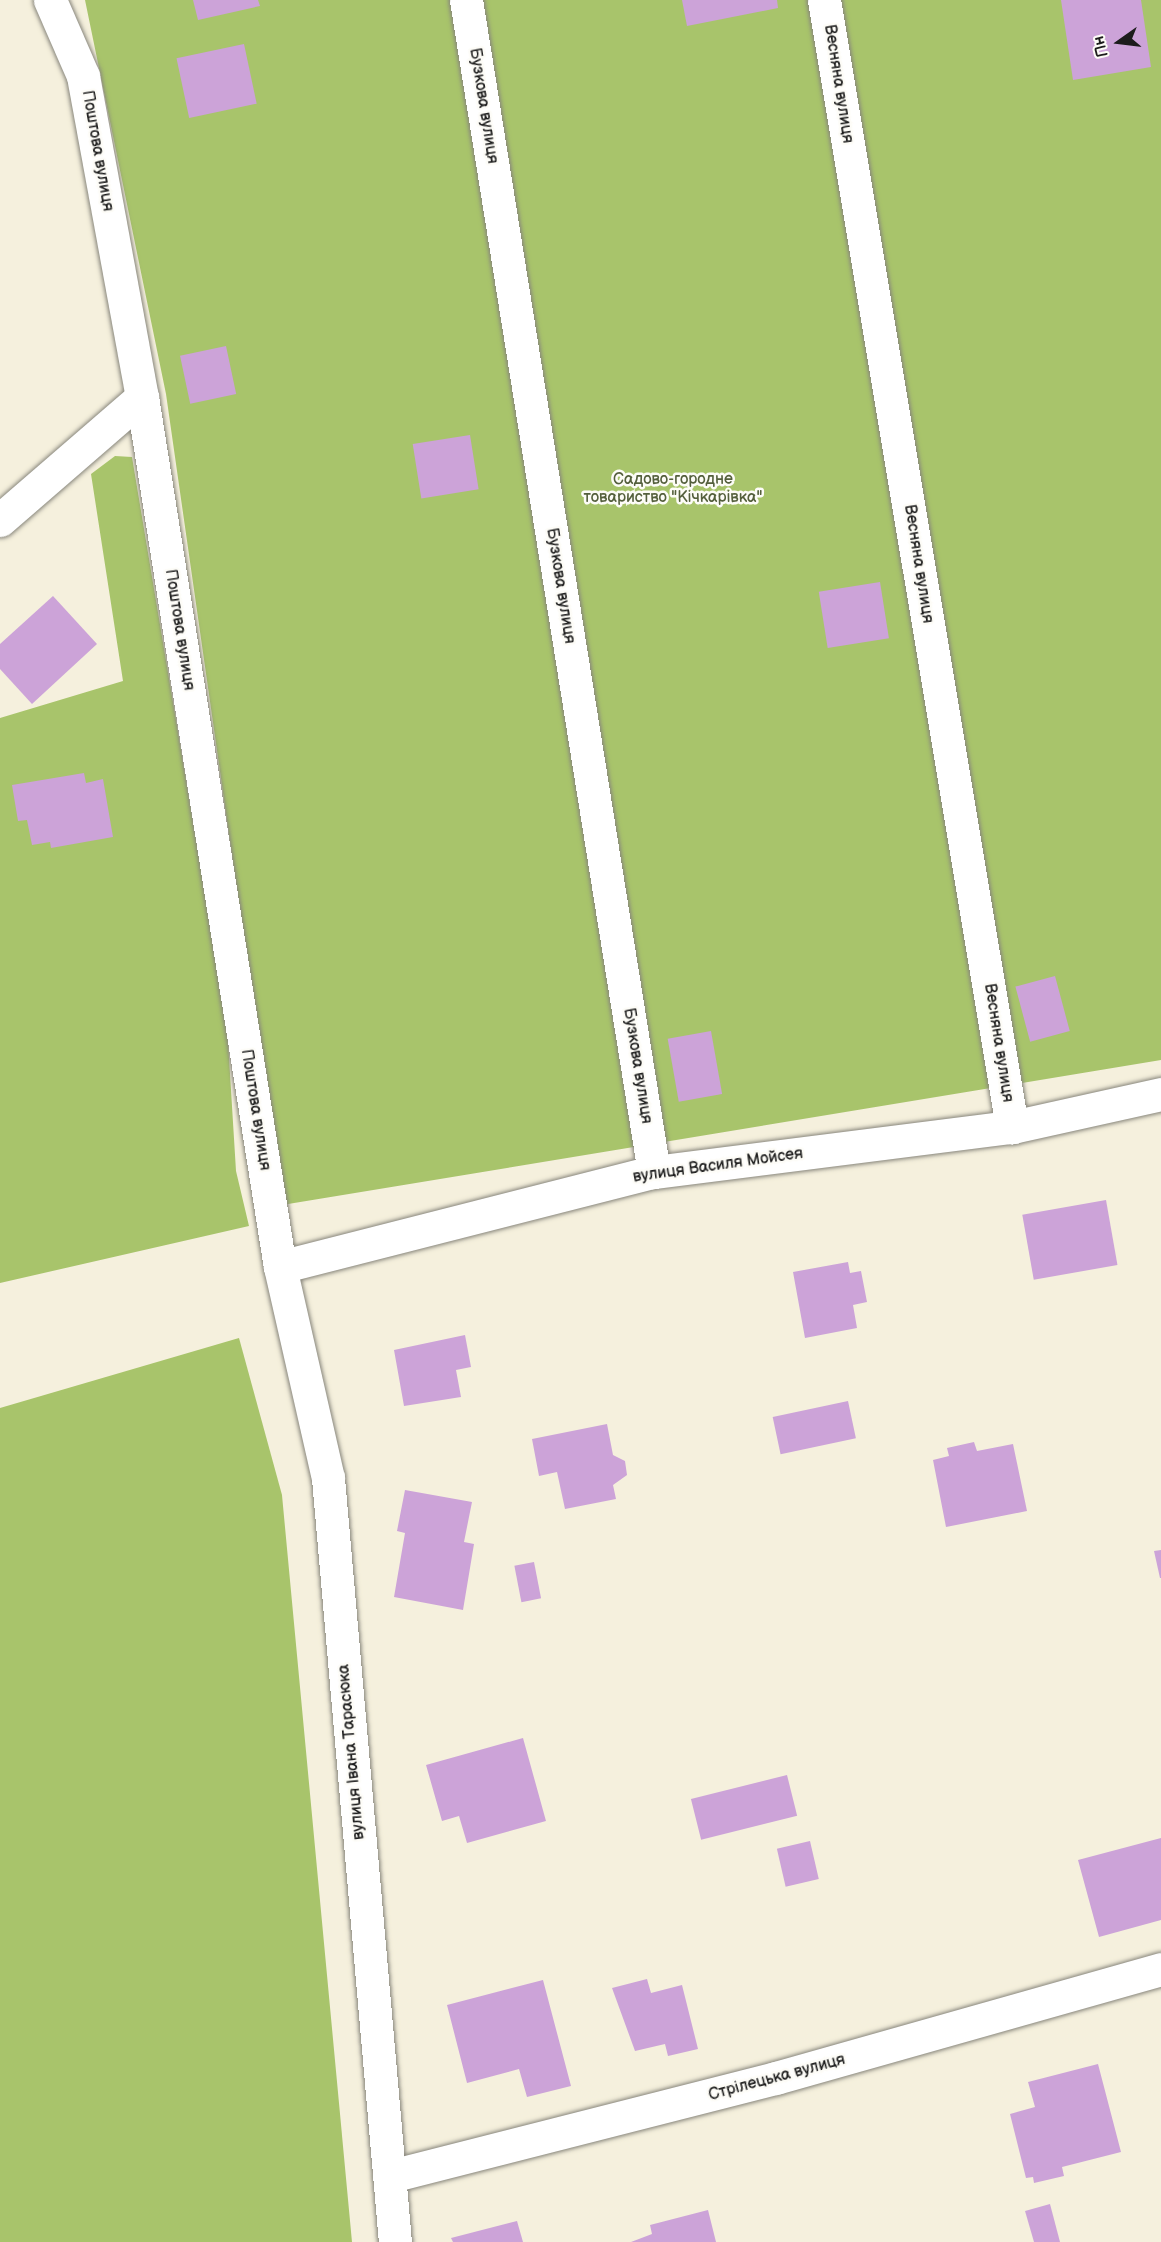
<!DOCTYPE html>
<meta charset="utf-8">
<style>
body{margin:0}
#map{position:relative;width:1161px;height:2242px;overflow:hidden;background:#f5f0dd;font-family:"Balsamiq Sans",sans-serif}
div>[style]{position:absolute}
.green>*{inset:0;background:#a8c46b}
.building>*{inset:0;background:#cca3d8;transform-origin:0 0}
.roads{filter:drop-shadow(0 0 2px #88867c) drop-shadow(0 0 2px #88867c)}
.street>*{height:33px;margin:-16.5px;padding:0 16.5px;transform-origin:16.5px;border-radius:16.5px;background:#fff}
span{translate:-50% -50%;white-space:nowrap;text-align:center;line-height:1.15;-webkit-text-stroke:5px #fdfcf7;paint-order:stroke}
.street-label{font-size:16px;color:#1c1c1c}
.park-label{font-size:16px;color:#545f3c}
.north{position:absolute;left:1089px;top:12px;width:60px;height:60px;-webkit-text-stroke:4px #fdfcf7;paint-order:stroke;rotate:256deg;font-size:16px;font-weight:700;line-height:24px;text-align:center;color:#1c1c1c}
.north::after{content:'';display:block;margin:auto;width:21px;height:27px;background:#1c1c1c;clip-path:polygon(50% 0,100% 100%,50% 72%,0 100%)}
</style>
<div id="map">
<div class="green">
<div style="clip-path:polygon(85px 0,1161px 0,1161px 1060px,282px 1205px,166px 394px)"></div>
<div style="clip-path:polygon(115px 456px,132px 457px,227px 1025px,236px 1171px,249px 1226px,0 1283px,0 718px,123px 681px,91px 474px)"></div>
<div style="clip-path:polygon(239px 1338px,282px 1495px,352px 2242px,0 2242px,0 1408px)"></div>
</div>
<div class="building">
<div style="clip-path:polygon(193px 0,258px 0,260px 6px,198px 20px)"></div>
<div style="clip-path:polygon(682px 0,777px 0,778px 8px,687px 26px)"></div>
<div style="clip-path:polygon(1061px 0,1141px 0,1151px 67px,1073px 80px)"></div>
<div style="left:244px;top:44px;width:61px;height:69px;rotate:78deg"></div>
<div style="left:226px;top:346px;width:49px;height:47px;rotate:78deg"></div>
<div style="left:470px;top:435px;width:55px;height:58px;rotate:81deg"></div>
<div style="left:880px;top:582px;width:57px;height:62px;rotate:81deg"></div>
<div style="clip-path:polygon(53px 596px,97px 644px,32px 704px,0 669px,0 644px)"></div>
<div style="clip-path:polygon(84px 773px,86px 783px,103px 779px,113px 837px,51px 848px,50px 842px,32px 845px,27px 820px,18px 821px,12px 785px)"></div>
<div style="left:1055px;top:976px;width:57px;height:41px;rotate:75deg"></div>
<div style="left:711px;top:1031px;width:64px;height:44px;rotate:80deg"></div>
<div style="left:1106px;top:1200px;width:66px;height:85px;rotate:80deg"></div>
<div style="clip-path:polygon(848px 1262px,850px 1273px,861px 1271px,867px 1302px,853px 1305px,857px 1328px,805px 1338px,793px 1272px)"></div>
<div style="clip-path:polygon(465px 1335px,471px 1367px,456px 1370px,461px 1397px,404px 1406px,394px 1350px)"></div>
<div style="left:848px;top:1401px;width:38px;height:77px;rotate:78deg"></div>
<div style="clip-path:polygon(607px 1424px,613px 1455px,625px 1461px,627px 1475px,613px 1485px,616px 1499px,565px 1509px,557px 1472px,539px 1476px,532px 1439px)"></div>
<div style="clip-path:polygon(974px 1442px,977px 1451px,1013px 1444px,1027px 1511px,946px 1527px,933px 1460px,949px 1456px,947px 1448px)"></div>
<div style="clip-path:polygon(405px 1490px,472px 1502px,464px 1542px,474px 1544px,463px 1610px,394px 1597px,405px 1533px,397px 1531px)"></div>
<div style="clip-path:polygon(1161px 1550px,1161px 1578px,1160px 1578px,1154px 1551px)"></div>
<div style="left:534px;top:1562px;width:37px;height:20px;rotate:79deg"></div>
<div style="clip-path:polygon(523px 1738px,546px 1821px,467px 1843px,459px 1816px,442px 1821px,426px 1765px)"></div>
<div style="left:787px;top:1775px;width:42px;height:99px;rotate:76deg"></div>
<div style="clip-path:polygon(1161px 1838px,1161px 1920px,1099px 1937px,1078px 1860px)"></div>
<div style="left:810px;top:1841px;width:39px;height:34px;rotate:77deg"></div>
<div style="clip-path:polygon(647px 1979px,651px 1993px,682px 1985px,698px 2049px,668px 2056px,665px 2044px,635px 2051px,612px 1988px)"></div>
<div style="clip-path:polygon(543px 1980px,571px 2086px,527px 2097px,519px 2069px,467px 2083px,447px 2005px)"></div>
<div style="clip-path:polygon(1098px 2064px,1121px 2152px,1062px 2167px,1064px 2176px,1034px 2183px,1033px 2177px,1026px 2178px,1010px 2114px,1035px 2107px,1028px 2082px)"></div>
<div style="clip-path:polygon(1050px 2204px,1060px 2242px,1034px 2242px,1025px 2211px)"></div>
<div style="clip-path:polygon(708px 2210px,716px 2242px,631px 2242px,652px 2234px,650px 2225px)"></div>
<div style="clip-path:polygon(517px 2221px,523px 2242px,453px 2242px,451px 2238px)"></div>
</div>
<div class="roads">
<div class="street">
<div style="left:50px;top:0;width:83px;rotate:66.5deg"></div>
<div style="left:83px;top:76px;width:326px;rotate:79.6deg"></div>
<div style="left:142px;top:397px;width:881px;rotate:80.99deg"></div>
<div style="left:280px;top:1267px;width:216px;rotate:77.2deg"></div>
<div style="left:328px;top:1478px;width:767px;rotate:84.99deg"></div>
<div style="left:466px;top:0;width:1187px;rotate:80.89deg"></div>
<div style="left:824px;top:0;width:1143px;rotate:80.53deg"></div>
<div style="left:0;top:520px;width:188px;rotate:-40.9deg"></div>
<div style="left:280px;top:1267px;width:386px;rotate:-14.3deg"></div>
<div style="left:654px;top:1172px;width:361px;rotate:-7.2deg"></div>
<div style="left:1012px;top:1127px;width:153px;rotate:-12.5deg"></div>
<div style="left:391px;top:2176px;width:397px;rotate:-14.3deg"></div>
<div style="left:776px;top:2078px;width:400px;rotate:-15.8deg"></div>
</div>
</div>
<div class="street-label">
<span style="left:838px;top:84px;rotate:81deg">Весняна вулиця</span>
<span style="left:483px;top:106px;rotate:81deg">Бузкова вулиця</span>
<span style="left:97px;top:151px;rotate:80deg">Поштова вулиця</span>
<span style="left:918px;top:564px;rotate:81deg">Весняна вулиця</span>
<span style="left:560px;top:586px;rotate:81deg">Бузкова вулиця</span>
<span style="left:179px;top:630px;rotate:81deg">Поштова вулиця</span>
<span style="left:998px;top:1043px;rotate:81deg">Весняна вулиця</span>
<span style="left:637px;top:1066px;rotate:81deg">Бузкова вулиця</span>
<span style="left:255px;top:1110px;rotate:81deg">Поштова вулиця</span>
<span style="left:718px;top:1166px;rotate:-8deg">вулиця Василя Мойсея</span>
<span style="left:352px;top:1752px;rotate:-95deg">вулиця Івана Тарасюка</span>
<span style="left:777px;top:2078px;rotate:-15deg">Стрілецька вулиця</span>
</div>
<div class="park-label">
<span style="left:673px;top:489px">Садово-городне<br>товариство "Кічкарівка"</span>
</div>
<div class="north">Пн</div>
</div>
